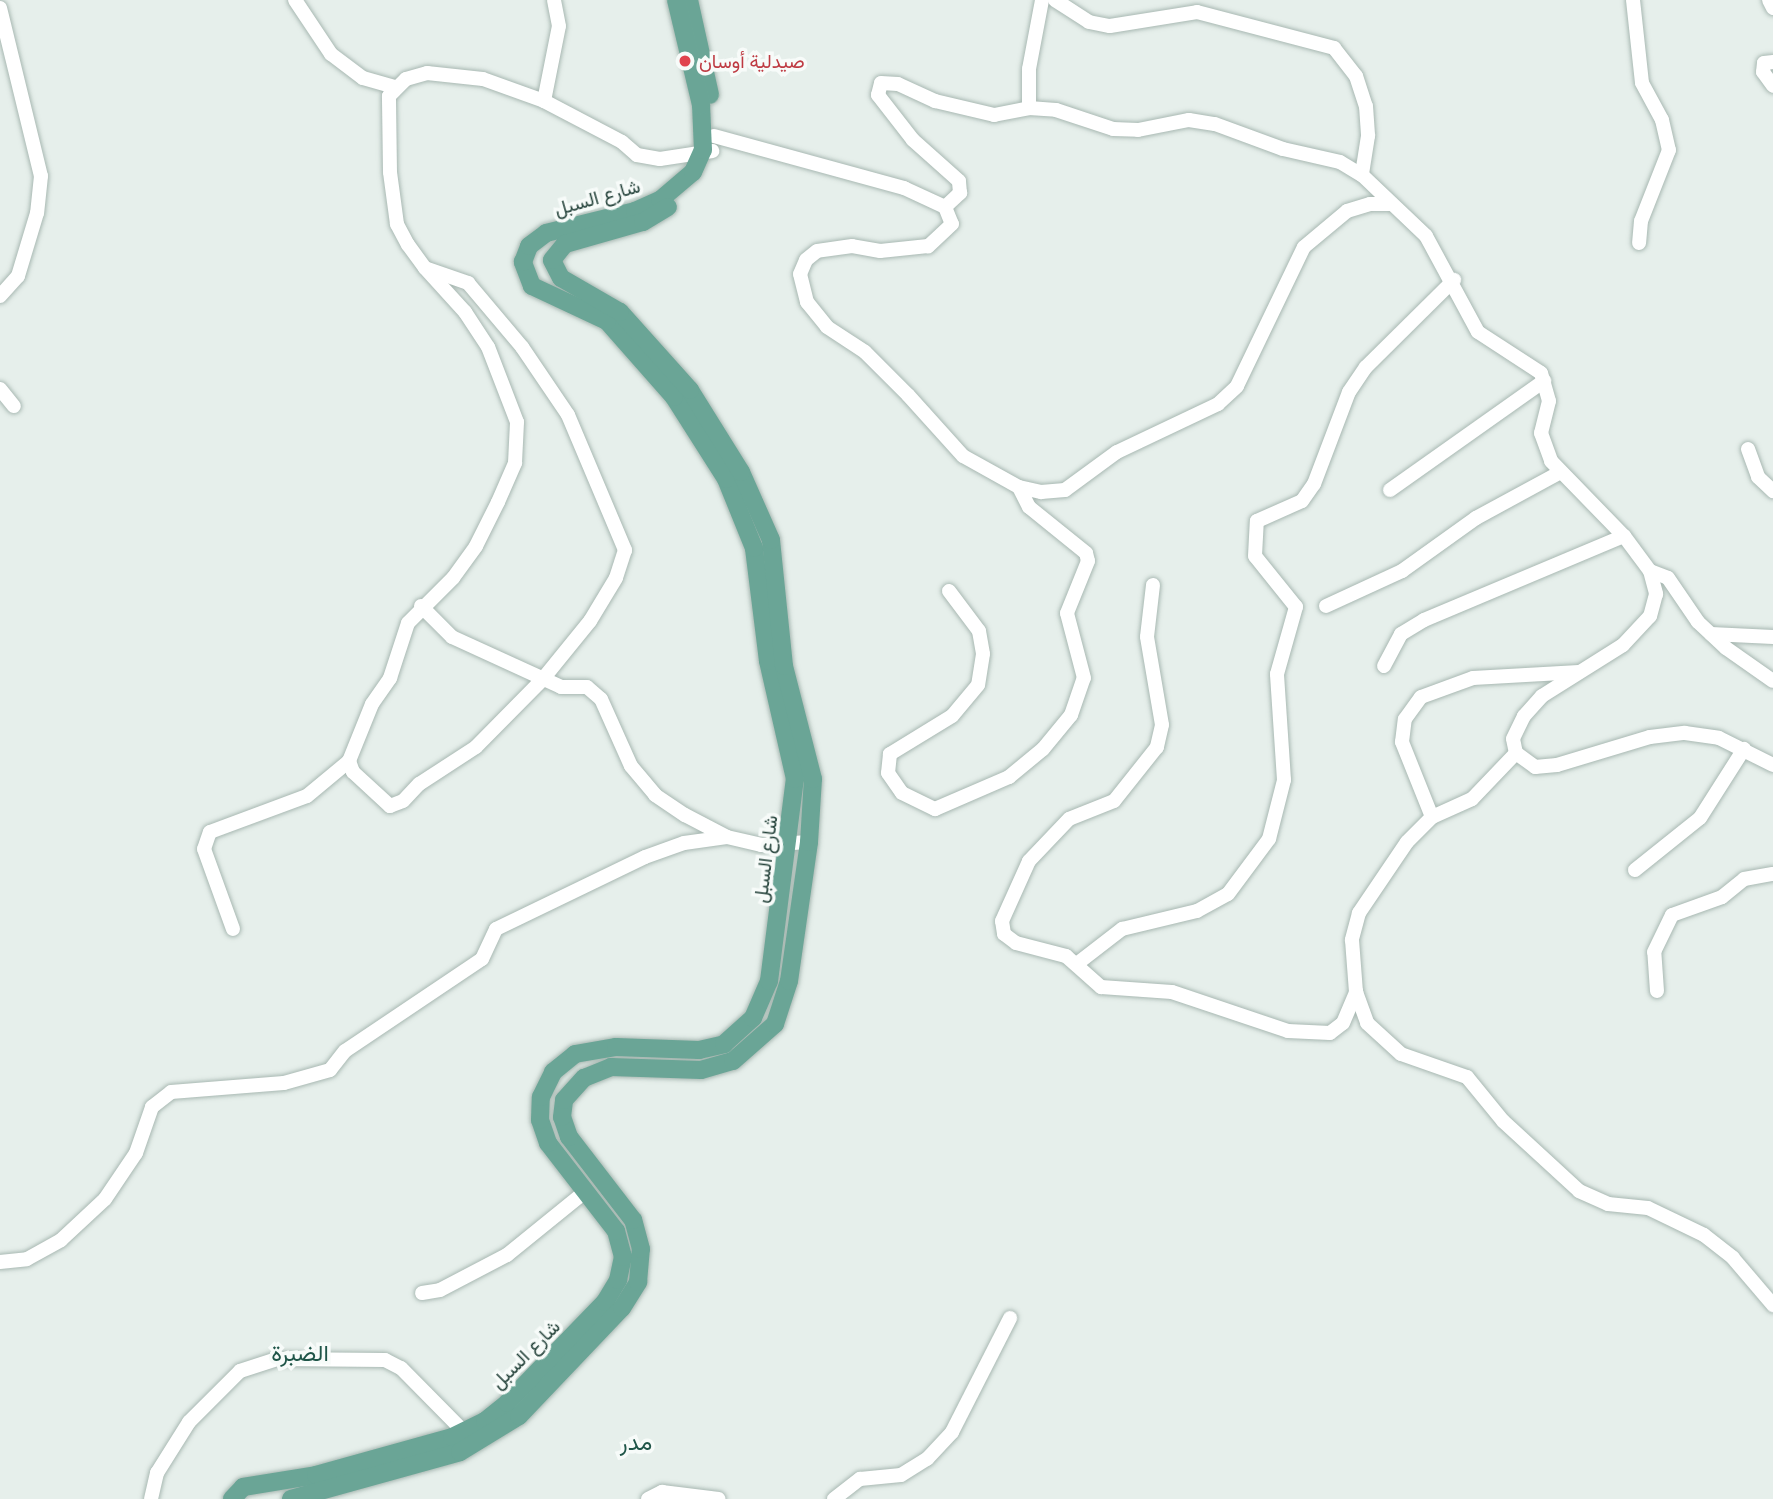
<!DOCTYPE html>
<meta charset="utf-8">
<style>
body{margin:0}
#map{position:relative;width:1773px;height:1499px;overflow:hidden;background:#e6efeb;font-family:"Golos Text",Vazirmatn,sans-serif}
div>[style]{position:absolute}
.roads{filter:drop-shadow(0 0 2px #a8b8b2) drop-shadow(0 0 2px #a8b8b2)}
.minor>*{height:14px;margin:-7px;padding:0 7px;transform-origin:7px;border-radius:7px;background:#fff}
.major>*{height:18px;margin:-9px;padding:0 9px;transform-origin:9px;border-radius:9px;background:#6aa596}
.dots>*{width:19px;height:19px;translate:-50% -50%;box-sizing:border-box;border:4px solid #f7fbf9;border-radius:50%}
span{translate:-50% -50%;white-space:nowrap;text-align:center;line-height:1.15;-webkit-text-stroke:7px #f7fbf9;paint-order:stroke}
.health-label{font-size:19px;color:#be3a42}
.left{translate:0 -50%;text-align:left}
.street-label{font-size:19px;color:#24423a}
.quarter-label{font-size:23px;color:#1f5548}
</style>
<div id="map">
<div class="roads">
<div class="minor">
<div style="left:295px;top:0;width:65px;rotate:56.3deg"></div>
<div style="left:331px;top:54px;width:40px;rotate:37deg"></div>
<div style="left:363px;top:78px;width:32px;rotate:16deg"></div>
<div style="left:1055px;top:0;width:40px;rotate:32.9deg"></div>
<div style="left:1089px;top:22px;width:21px;rotate:11deg"></div>
<div style="left:1110px;top:26px;width:88px;rotate:-9.1deg"></div>
<div style="left:1197px;top:12px;width:142px;rotate:14.7deg"></div>
<div style="left:1334px;top:48px;width:36px;rotate:52deg"></div>
<div style="left:1356px;top:76px;width:32px;rotate:72deg"></div>
<div style="left:1366px;top:106px;width:30px;rotate:86deg"></div>
<div style="left:1368px;top:136px;width:39px;rotate:99deg"></div>
<div style="left:1633px;top:0;width:83px;rotate:83.8deg"></div>
<div style="left:1642px;top:83px;width:42px;rotate:61.6deg"></div>
<div style="left:1662px;top:120px;width:31px;rotate:77deg"></div>
<div style="left:1669px;top:150px;width:76px;rotate:111.5deg"></div>
<div style="left:1641px;top:221px;width:22px;rotate:95deg"></div>
<div style="left:1769px;top:0;width:9px;rotate:63deg"></div>
<div style="left:0;top:8px;width:173px;rotate:76.3deg"></div>
<div style="left:41px;top:176px;width:37px;rotate:96deg"></div>
<div style="left:37px;top:213px;width:66px;rotate:106.8deg"></div>
<div style="left:18px;top:276px;width:27px;rotate:132deg"></div>
<div style="left:1773px;top:62px;width:9px;rotate:174deg"></div>
<div style="left:1764px;top:63px;width:9px;rotate:96deg"></div>
<div style="left:1763px;top:72px;width:17px;rotate:54deg"></div>
<div style="left:544px;top:101px;width:76px;rotate:-78.7deg"></div>
<div style="left:559px;top:26px;width:26px;rotate:-101deg"></div>
<div style="left:1029px;top:108px;width:39px;rotate:-90deg"></div>
<div style="left:1029px;top:69px;width:70px;rotate:-79.3deg"></div>
<div style="left:714px;top:136px;width:197px;rotate:15.3deg"></div>
<div style="left:904px;top:188px;width:45px;rotate:24.9deg"></div>
<div style="left:945px;top:207px;width:18px;rotate:68deg"></div>
<div style="left:952px;top:224px;width:33px;rotate:137deg"></div>
<div style="left:928px;top:246px;width:48px;rotate:174.1deg"></div>
<div style="left:880px;top:251px;width:28px;rotate:-170deg"></div>
<div style="left:852px;top:246px;width:35px;rotate:172deg"></div>
<div style="left:817px;top:251px;width:14px;rotate:141deg"></div>
<div style="left:806px;top:260px;width:15px;rotate:113deg"></div>
<div style="left:800px;top:274px;width:29px;rotate:76deg"></div>
<div style="left:807px;top:302px;width:32px;rotate:51deg"></div>
<div style="left:827px;top:327px;width:45px;rotate:33.3deg"></div>
<div style="left:865px;top:352px;width:61px;rotate:45deg"></div>
<div style="left:908px;top:395px;width:82px;rotate:48deg"></div>
<div style="left:963px;top:456px;width:64px;rotate:29deg"></div>
<div style="left:1019px;top:487px;width:23px;rotate:13deg"></div>
<div style="left:1041px;top:492px;width:24px;rotate:-5deg"></div>
<div style="left:1065px;top:490px;width:64px;rotate:-36.2deg"></div>
<div style="left:1117px;top:452px;width:112px;rotate:-25.4deg"></div>
<div style="left:1218px;top:404px;width:26px;rotate:-43deg"></div>
<div style="left:1237px;top:386px;width:154px;rotate:-64.3deg"></div>
<div style="left:1304px;top:247px;width:56px;rotate:-39.9deg"></div>
<div style="left:1347px;top:211px;width:24px;rotate:-17deg"></div>
<div style="left:1370px;top:204px;width:21px"></div>
<div style="left:945px;top:207px;width:21px;rotate:-43deg"></div>
<div style="left:960px;top:193px;width:12px;rotate:-95deg"></div>
<div style="left:959px;top:181px;width:62px;rotate:-138.3deg"></div>
<div style="left:913px;top:140px;width:57px;rotate:-127.9deg"></div>
<div style="left:878px;top:95px;width:12px;rotate:-76deg"></div>
<div style="left:881px;top:83px;width:17px;rotate:3deg"></div>
<div style="left:898px;top:84px;width:41px;rotate:24.7deg"></div>
<div style="left:935px;top:101px;width:61px;rotate:13.3deg"></div>
<div style="left:994px;top:115px;width:36px;rotate:-11deg"></div>
<div style="left:1029px;top:108px;width:27px;rotate:4deg"></div>
<div style="left:1056px;top:110px;width:60px;rotate:18.4deg"></div>
<div style="left:1113px;top:129px;width:25px;rotate:2deg"></div>
<div style="left:1138px;top:130px;width:52px;rotate:-11.1deg"></div>
<div style="left:1189px;top:120px;width:26px;rotate:9deg"></div>
<div style="left:1215px;top:124px;width:72px;rotate:20.2deg"></div>
<div style="left:1283px;top:149px;width:58px;rotate:12.8deg"></div>
<div style="left:1340px;top:162px;width:26px;rotate:31deg"></div>
<div style="left:1362px;top:175px;width:88px;rotate:43.6deg"></div>
<div style="left:1426px;top:236px;width:109px;rotate:61.6deg"></div>
<div style="left:1478px;top:332px;width:75px;rotate:33.1deg"></div>
<div style="left:1541px;top:373px;width:29px;rotate:74deg"></div>
<div style="left:1549px;top:401px;width:33px;rotate:104deg"></div>
<div style="left:1541px;top:433px;width:30px;rotate:70deg"></div>
<div style="left:1551px;top:461px;width:105px;rotate:45.8deg"></div>
<div style="left:1624px;top:536px;width:44px;rotate:53.4deg"></div>
<div style="left:1650px;top:571px;width:24px;rotate:75deg"></div>
<div style="left:1656px;top:594px;width:23px;rotate:105deg"></div>
<div style="left:1650px;top:616px;width:40px;rotate:133deg"></div>
<div style="left:1623px;top:645px;width:96px;rotate:147.8deg"></div>
<div style="left:1542px;top:696px;width:27px;rotate:132deg"></div>
<div style="left:1524px;top:716px;width:25px;rotate:116deg"></div>
<div style="left:1513px;top:739px;width:14px;rotate:78deg"></div>
<div style="left:1516px;top:753px;width:24px;rotate:36deg"></div>
<div style="left:1535px;top:767px;width:22px;rotate:-5deg"></div>
<div style="left:1557px;top:765px;width:97px;rotate:-16.8deg"></div>
<div style="left:1650px;top:737px;width:35px;rotate:-7deg"></div>
<div style="left:1685px;top:733px;width:34px;rotate:8deg"></div>
<div style="left:1719px;top:738px;width:60px;rotate:26.6deg"></div>
<div style="left:425px;top:268px;width:46px;rotate:19.2deg"></div>
<div style="left:468px;top:283px;width:84px;rotate:49.8deg"></div>
<div style="left:522px;top:347px;width:82px;rotate:55.9deg"></div>
<div style="left:568px;top:415px;width:147px;rotate:67.1deg"></div>
<div style="left:625px;top:550px;width:29px;rotate:108deg"></div>
<div style="left:616px;top:578px;width:50px;rotate:121.2deg"></div>
<div style="left:590px;top:621px;width:76px;rotate:129.1deg"></div>
<div style="left:542px;top:680px;width:94px;rotate:134.6deg"></div>
<div style="left:476px;top:747px;width:68px;rotate:147deg"></div>
<div style="left:419px;top:784px;width:23px;rotate:133deg"></div>
<div style="left:403px;top:801px;width:14px;rotate:159deg"></div>
<div style="left:390px;top:806px;width:50px;rotate:-137.4deg"></div>
<div style="left:353px;top:772px;width:12px;rotate:-110deg"></div>
<div style="left:349px;top:761px;width:61px;rotate:-68deg"></div>
<div style="left:372px;top:704px;width:32px;rotate:-55deg"></div>
<div style="left:390px;top:678px;width:58px;rotate:-71.9deg"></div>
<div style="left:408px;top:623px;width:64px;rotate:-45deg"></div>
<div style="left:453px;top:578px;width:39px;rotate:-54deg"></div>
<div style="left:476px;top:546px;width:49px;rotate:-63.4deg"></div>
<div style="left:498px;top:502px;width:43px;rotate:-66.4deg"></div>
<div style="left:515px;top:463px;width:41px;rotate:-87.2deg"></div>
<div style="left:517px;top:422px;width:80px;rotate:-111.1deg"></div>
<div style="left:488px;top:347px;width:42px;rotate:-123.3deg"></div>
<div style="left:465px;top:312px;width:59px;rotate:-132.3deg"></div>
<div style="left:425px;top:268px;width:29px;rotate:-126deg"></div>
<div style="left:408px;top:245px;width:24px;rotate:-118deg"></div>
<div style="left:397px;top:224px;width:52px;rotate:-97.7deg"></div>
<div style="left:390px;top:172px;width:76px;rotate:-90.8deg"></div>
<div style="left:389px;top:96px;width:24px;rotate:-45deg"></div>
<div style="left:406px;top:79px;width:22px;rotate:-16deg"></div>
<div style="left:427px;top:73px;width:56px;rotate:6.1deg"></div>
<div style="left:483px;top:79px;width:65px;rotate:19.8deg"></div>
<div style="left:544px;top:101px;width:88px;rotate:27.7deg"></div>
<div style="left:622px;top:142px;width:20px;rotate:41deg"></div>
<div style="left:637px;top:155px;width:23px;rotate:10deg"></div>
<div style="left:660px;top:159px;width:53px;rotate:-8.7deg"></div>
<div style="left:0;top:389px;width:22px;rotate:51deg"></div>
<div style="left:1748px;top:449px;width:30px;rotate:70deg"></div>
<div style="left:1758px;top:477px;width:21px;rotate:43deg"></div>
<div style="left:1390px;top:490px;width:189px;rotate:-35.3deg"></div>
<div style="left:1650px;top:571px;width:19px;rotate:21deg"></div>
<div style="left:1668px;top:578px;width:53px;rotate:55.7deg"></div>
<div style="left:1698px;top:622px;width:38px;rotate:43deg"></div>
<div style="left:1726px;top:648px;width:57px;rotate:35.1deg"></div>
<div style="left:1153px;top:585px;width:52px;rotate:96.6deg"></div>
<div style="left:1147px;top:637px;width:89px;rotate:80.3deg"></div>
<div style="left:1162px;top:725px;width:23px;rotate:103deg"></div>
<div style="left:1157px;top:747px;width:69px;rotate:128.5deg"></div>
<div style="left:1114px;top:801px;width:48px;rotate:158.2deg"></div>
<div style="left:1069px;top:819px;width:58px;rotate:133.6deg"></div>
<div style="left:1029px;top:861px;width:66px;rotate:114.2deg"></div>
<div style="left:1002px;top:921px;width:13px;rotate:81deg"></div>
<div style="left:1004px;top:934px;width:15px;rotate:37deg"></div>
<div style="left:1016px;top:943px;width:52px;rotate:14.6deg"></div>
<div style="left:1066px;top:956px;width:47px;rotate:41.5deg"></div>
<div style="left:1101px;top:987px;width:71px;rotate:4deg"></div>
<div style="left:1172px;top:992px;width:122px;rotate:18.6deg"></div>
<div style="left:1288px;top:1031px;width:42px;rotate:2.7deg"></div>
<div style="left:1330px;top:1033px;width:16px;rotate:-38deg"></div>
<div style="left:1343px;top:1023px;width:34px;rotate:-67deg"></div>
<div style="left:949px;top:591px;width:50px;rotate:53.1deg"></div>
<div style="left:979px;top:631px;width:23px;rotate:80deg"></div>
<div style="left:983px;top:654px;width:31px;rotate:99deg"></div>
<div style="left:978px;top:685px;width:40px;rotate:130deg"></div>
<div style="left:952px;top:716px;width:73px;rotate:148.5deg"></div>
<div style="left:890px;top:754px;width:19px;rotate:96deg"></div>
<div style="left:888px;top:773px;width:24px;rotate:55deg"></div>
<div style="left:902px;top:793px;width:37px;rotate:26deg"></div>
<div style="left:935px;top:809px;width:81px;rotate:-23.4deg"></div>
<div style="left:1009px;top:777px;width:44px;rotate:-39.5deg"></div>
<div style="left:1043px;top:749px;width:44px;rotate:-50.5deg"></div>
<div style="left:1071px;top:715px;width:39px;rotate:-71deg"></div>
<div style="left:1084px;top:678px;width:67px;rotate:-104.7deg"></div>
<div style="left:1067px;top:613px;width:56px;rotate:-68deg"></div>
<div style="left:1088px;top:561px;width:8px;rotate:-104deg"></div>
<div style="left:1086px;top:553px;width:73px;rotate:-141.1deg"></div>
<div style="left:1029px;top:507px;width:22px;rotate:-117deg"></div>
<div style="left:421px;top:606px;width:44px;rotate:45deg"></div>
<div style="left:452px;top:637px;width:120px;rotate:24.6deg"></div>
<div style="left:561px;top:687px;width:26px"></div>
<div style="left:587px;top:687px;width:18px;rotate:41deg"></div>
<div style="left:601px;top:699px;width:73px;rotate:65.9deg"></div>
<div style="left:631px;top:766px;width:38px;rotate:50deg"></div>
<div style="left:655px;top:795px;width:36px;rotate:34deg"></div>
<div style="left:685px;top:815px;width:47px;rotate:27.6deg"></div>
<div style="left:727px;top:837px;width:35px;rotate:13deg"></div>
<div style="left:761px;top:845px;width:48px;rotate:-3.6deg"></div>
<div style="left:1326px;top:606px;width:84px;rotate:-24.7deg"></div>
<div style="left:1402px;top:571px;width:91px;rotate:-35.6deg"></div>
<div style="left:1476px;top:518px;width:94px;rotate:-28.5deg"></div>
<div style="left:1711px;top:634px;width:62px;rotate:2.8deg"></div>
<div style="left:1384px;top:666px;width:36px;rotate:-62deg"></div>
<div style="left:1401px;top:634px;width:27px;rotate:-31deg"></div>
<div style="left:1424px;top:620px;width:217px;rotate:-22.8deg"></div>
<div style="left:1516px;top:753px;width:64px;rotate:133.7deg"></div>
<div style="left:1472px;top:799px;width:44px;rotate:155.8deg"></div>
<div style="left:1432px;top:817px;width:35px;rotate:135deg"></div>
<div style="left:1407px;top:842px;width:86px;rotate:124.1deg"></div>
<div style="left:1359px;top:913px;width:28px;rotate:105deg"></div>
<div style="left:1352px;top:940px;width:52px;rotate:85.6deg"></div>
<div style="left:1356px;top:992px;width:33px;rotate:70deg"></div>
<div style="left:1367px;top:1023px;width:46px;rotate:42.4deg"></div>
<div style="left:1401px;top:1054px;width:70px;rotate:19.2deg"></div>
<div style="left:1467px;top:1077px;width:57px;rotate:50.7deg"></div>
<div style="left:1503px;top:1121px;width:103px;rotate:42.6deg"></div>
<div style="left:1579px;top:1191px;width:32px;rotate:24deg"></div>
<div style="left:1608px;top:1204px;width:40px;rotate:5.7deg"></div>
<div style="left:1648px;top:1208px;width:62px;rotate:25.7deg"></div>
<div style="left:1704px;top:1235px;width:37px;rotate:38deg"></div>
<div style="left:1733px;top:1258px;width:62px;rotate:49.6deg"></div>
<div style="left:1432px;top:817px;width:81px;rotate:-111.8deg"></div>
<div style="left:1402px;top:742px;width:23px;rotate:-83deg"></div>
<div style="left:1405px;top:719px;width:27px;rotate:-54deg"></div>
<div style="left:1421px;top:697px;width:55px;rotate:-20.1deg"></div>
<div style="left:1473px;top:678px;width:106px;rotate:-3.2deg"></div>
<div style="left:1635px;top:870px;width:83px;rotate:-38.7deg"></div>
<div style="left:1700px;top:818px;width:82px;rotate:-57.5deg"></div>
<div style="left:233px;top:929px;width:85px;rotate:-109.9deg"></div>
<div style="left:204px;top:849px;width:18px;rotate:-71deg"></div>
<div style="left:210px;top:832px;width:103px;rotate:-20.4deg"></div>
<div style="left:307px;top:796px;width:55px;rotate:-39.8deg"></div>
<div style="left:1078px;top:963px;width:56px;rotate:-37.7deg"></div>
<div style="left:1122px;top:929px;width:77px;rotate:-13.5deg"></div>
<div style="left:1197px;top:911px;width:35px;rotate:-29deg"></div>
<div style="left:1228px;top:894px;width:69px;rotate:-53.3deg"></div>
<div style="left:1269px;top:839px;width:61px;rotate:-75.7deg"></div>
<div style="left:1284px;top:780px;width:106px;rotate:-93.8deg"></div>
<div style="left:1277px;top:674px;width:70px;rotate:-74.2deg"></div>
<div style="left:1296px;top:607px;width:65px;rotate:-128.8deg"></div>
<div style="left:1255px;top:556px;width:35px;rotate:-87deg"></div>
<div style="left:1257px;top:521px;width:49px;rotate:-24deg"></div>
<div style="left:1302px;top:501px;width:21px;rotate:-55deg"></div>
<div style="left:1314px;top:484px;width:98px;rotate:-69.2deg"></div>
<div style="left:1349px;top:392px;width:30px;rotate:-56deg"></div>
<div style="left:1366px;top:367px;width:124px;rotate:-44.7deg"></div>
<div style="left:1657px;top:991px;width:39px;rotate:-94deg"></div>
<div style="left:1654px;top:952px;width:41px;rotate:-64.1deg"></div>
<div style="left:1672px;top:915px;width:53px;rotate:-19.8deg"></div>
<div style="left:1722px;top:897px;width:28px;rotate:-39deg"></div>
<div style="left:1744px;top:879px;width:29px;rotate:-10deg"></div>
<div style="left:0;top:1262px;width:27px;rotate:-6deg"></div>
<div style="left:27px;top:1259px;width:39px;rotate:-29deg"></div>
<div style="left:61px;top:1240px;width:60px;rotate:-43deg"></div>
<div style="left:105px;top:1199px;width:55px;rotate:-56deg"></div>
<div style="left:136px;top:1153px;width:49px;rotate:-70.8deg"></div>
<div style="left:152px;top:1107px;width:24px;rotate:-38deg"></div>
<div style="left:171px;top:1092px;width:113px;rotate:-4.6deg"></div>
<div style="left:284px;top:1083px;width:48px;rotate:-15.8deg"></div>
<div style="left:330px;top:1070px;width:24px;rotate:-52deg"></div>
<div style="left:345px;top:1051px;width:165px;rotate:-33.9deg"></div>
<div style="left:482px;top:959px;width:33px;rotate:-65deg"></div>
<div style="left:496px;top:929px;width:165px;rotate:-25.8deg"></div>
<div style="left:645px;top:857px;width:41px;rotate:-19.7deg"></div>
<div style="left:684px;top:843px;width:43px;rotate:-7.9deg"></div>
<div style="left:422px;top:1293px;width:18px;rotate:-9deg"></div>
<div style="left:440px;top:1290px;width:76px;rotate:-27.6deg"></div>
<div style="left:507px;top:1255px;width:102px;rotate:-39deg"></div>
<div style="left:151px;top:1499px;width:27px;rotate:-77deg"></div>
<div style="left:157px;top:1473px;width:60px;rotate:-57.9deg"></div>
<div style="left:189px;top:1422px;width:72px;rotate:-45deg"></div>
<div style="left:240px;top:1371px;width:38px;rotate:-18deg"></div>
<div style="left:276px;top:1359px;width:109px;rotate:0.5deg"></div>
<div style="left:385px;top:1360px;width:18px;rotate:27deg"></div>
<div style="left:401px;top:1368px;width:98px;rotate:45.4deg"></div>
<div style="left:648px;top:1499px;width:16px;rotate:-27deg"></div>
<div style="left:662px;top:1492px;width:57px;rotate:7deg"></div>
<div style="left:834px;top:1499px;width:33px;rotate:-38deg"></div>
<div style="left:860px;top:1479px;width:41px;rotate:-5.6deg"></div>
<div style="left:901px;top:1475px;width:31px;rotate:-32deg"></div>
<div style="left:927px;top:1459px;width:37px;rotate:-47deg"></div>
<div style="left:952px;top:1432px;width:128px;rotate:-63deg"></div>
</div>
<div class="major">
<div style="left:689px;top:0;width:97px;rotate:77.5deg"></div>
<div style="left:232px;top:1499px;width:16px;rotate:-47deg"></div>
<div style="left:243px;top:1487px;width:74px;rotate:-9.3deg"></div>
<div style="left:316px;top:1475px;width:141px;rotate:-15.6deg"></div>
<div style="left:452px;top:1437px;width:37px;rotate:-26deg"></div>
<div style="left:485px;top:1421px;width:28px;rotate:-39deg"></div>
<div style="left:507px;top:1403px;width:141px;rotate:-45.9deg"></div>
<div style="left:605px;top:1302px;width:26px;rotate:-59deg"></div>
<div style="left:618px;top:1280px;width:24px;rotate:-78deg"></div>
<div style="left:623px;top:1257px;width:27px;rotate:-105deg"></div>
<div style="left:616px;top:1231px;width:111px;rotate:-127.7deg"></div>
<div style="left:548px;top:1143px;width:24px;rotate:-109deg"></div>
<div style="left:540px;top:1120px;width:23px;rotate:-88deg"></div>
<div style="left:541px;top:1097px;width:28px;rotate:-64deg"></div>
<div style="left:553px;top:1072px;width:28px;rotate:-39deg"></div>
<div style="left:575px;top:1054px;width:42px;rotate:-9.7deg"></div>
<div style="left:616px;top:1047px;width:83px;rotate:2.1deg"></div>
<div style="left:699px;top:1050px;width:26px;rotate:-13deg"></div>
<div style="left:724px;top:1044px;width:39px;rotate:-42deg"></div>
<div style="left:753px;top:1018px;width:40px;rotate:-66.6deg"></div>
<div style="left:769px;top:981px;width:204px;rotate:-82.7deg"></div>
<div style="left:795px;top:779px;width:121px;rotate:-102.9deg"></div>
<div style="left:768px;top:661px;width:114px;rotate:-97.1deg"></div>
<div style="left:754px;top:548px;width:74px;rotate:-112.1deg"></div>
<div style="left:726px;top:479px;width:97px;rotate:-122.4deg"></div>
<div style="left:674px;top:397px;width:101px;rotate:-131.4deg"></div>
<div style="left:607px;top:321px;width:83px;rotate:-155deg"></div>
<div style="left:532px;top:286px;width:26px;rotate:-111deg"></div>
<div style="left:523px;top:262px;width:17px;rotate:-69deg"></div>
<div style="left:529px;top:246px;width:21px;rotate:-37deg"></div>
<div style="left:546px;top:233px;width:92px;rotate:-13.9deg"></div>
<div style="left:635px;top:211px;width:27px;rotate:-24deg"></div>
<div style="left:660px;top:200px;width:43px;rotate:-40.3deg"></div>
<div style="left:693px;top:172px;width:24px;rotate:-66deg"></div>
<div style="left:703px;top:150px;width:45px;rotate:-92.5deg"></div>
<div style="left:701px;top:105px;width:108px;rotate:-103.4deg"></div>
<div style="left:291px;top:1499px;width:175px;rotate:-15.5deg"></div>
<div style="left:460px;top:1452px;width:69px;rotate:-31.4deg"></div>
<div style="left:519px;top:1416px;width:149px;rotate:-46.4deg"></div>
<div style="left:622px;top:1308px;width:31px;rotate:-58deg"></div>
<div style="left:638px;top:1282px;width:33px;rotate:-85deg"></div>
<div style="left:641px;top:1249px;width:30px;rotate:-105deg"></div>
<div style="left:633px;top:1220px;width:105px;rotate:-127.6deg"></div>
<div style="left:569px;top:1137px;width:21px;rotate:-109deg"></div>
<div style="left:562px;top:1117px;width:17px;rotate:-83deg"></div>
<div style="left:564px;top:1100px;width:30px;rotate:-48deg"></div>
<div style="left:584px;top:1078px;width:29px;rotate:-22deg"></div>
<div style="left:611px;top:1067px;width:90px;rotate:1.9deg"></div>
<div style="left:701px;top:1070px;width:33px;rotate:-16deg"></div>
<div style="left:733px;top:1061px;width:56px;rotate:-41.4deg"></div>
<div style="left:775px;top:1024px;width:45px;rotate:-72deg"></div>
<div style="left:789px;top:981px;width:140px;rotate:-81.8deg"></div>
<div style="left:809px;top:842px;width:63px;rotate:-86.4deg"></div>
<div style="left:813px;top:779px;width:117px;rotate:-104.4deg"></div>
<div style="left:784px;top:666px;width:127px;rotate:-95.9deg"></div>
<div style="left:771px;top:540px;width:74px;rotate:-113.8deg"></div>
<div style="left:741px;top:472px;width:97px;rotate:-121.9deg"></div>
<div style="left:690px;top:390px;width:105px;rotate:-131.9deg"></div>
<div style="left:620px;top:312px;width:68px;rotate:-150deg"></div>
<div style="left:561px;top:278px;width:20px;rotate:-117deg"></div>
<div style="left:552px;top:260px;width:21px;rotate:-51deg"></div>
<div style="left:565px;top:244px;width:81px;rotate:-15.8deg"></div>
<div style="left:643px;top:222px;width:29px;rotate:-31deg"></div>
</div>
</div>
<div class="dots">
<div style="left:685px;top:61px;background:#e0444e"></div>
</div>
<div class="health-label">
<span class="left" style="left:699px;top:61px">صيدلية أوسان</span>
</div>
<div class="street-label">
<span style="left:597px;top:197px;rotate:-16deg">شارع السبل</span>
<span style="left:765px;top:859px;rotate:-83deg">شارع السبل</span>
<span style="left:525px;top:1354px;rotate:-45deg">شارع السبل</span>
</div>
<div class="quarter-label">
<span style="left:300px;top:1352px">الضبرة</span>
<span style="left:636px;top:1441px">مدر</span>
</div>
</div>
